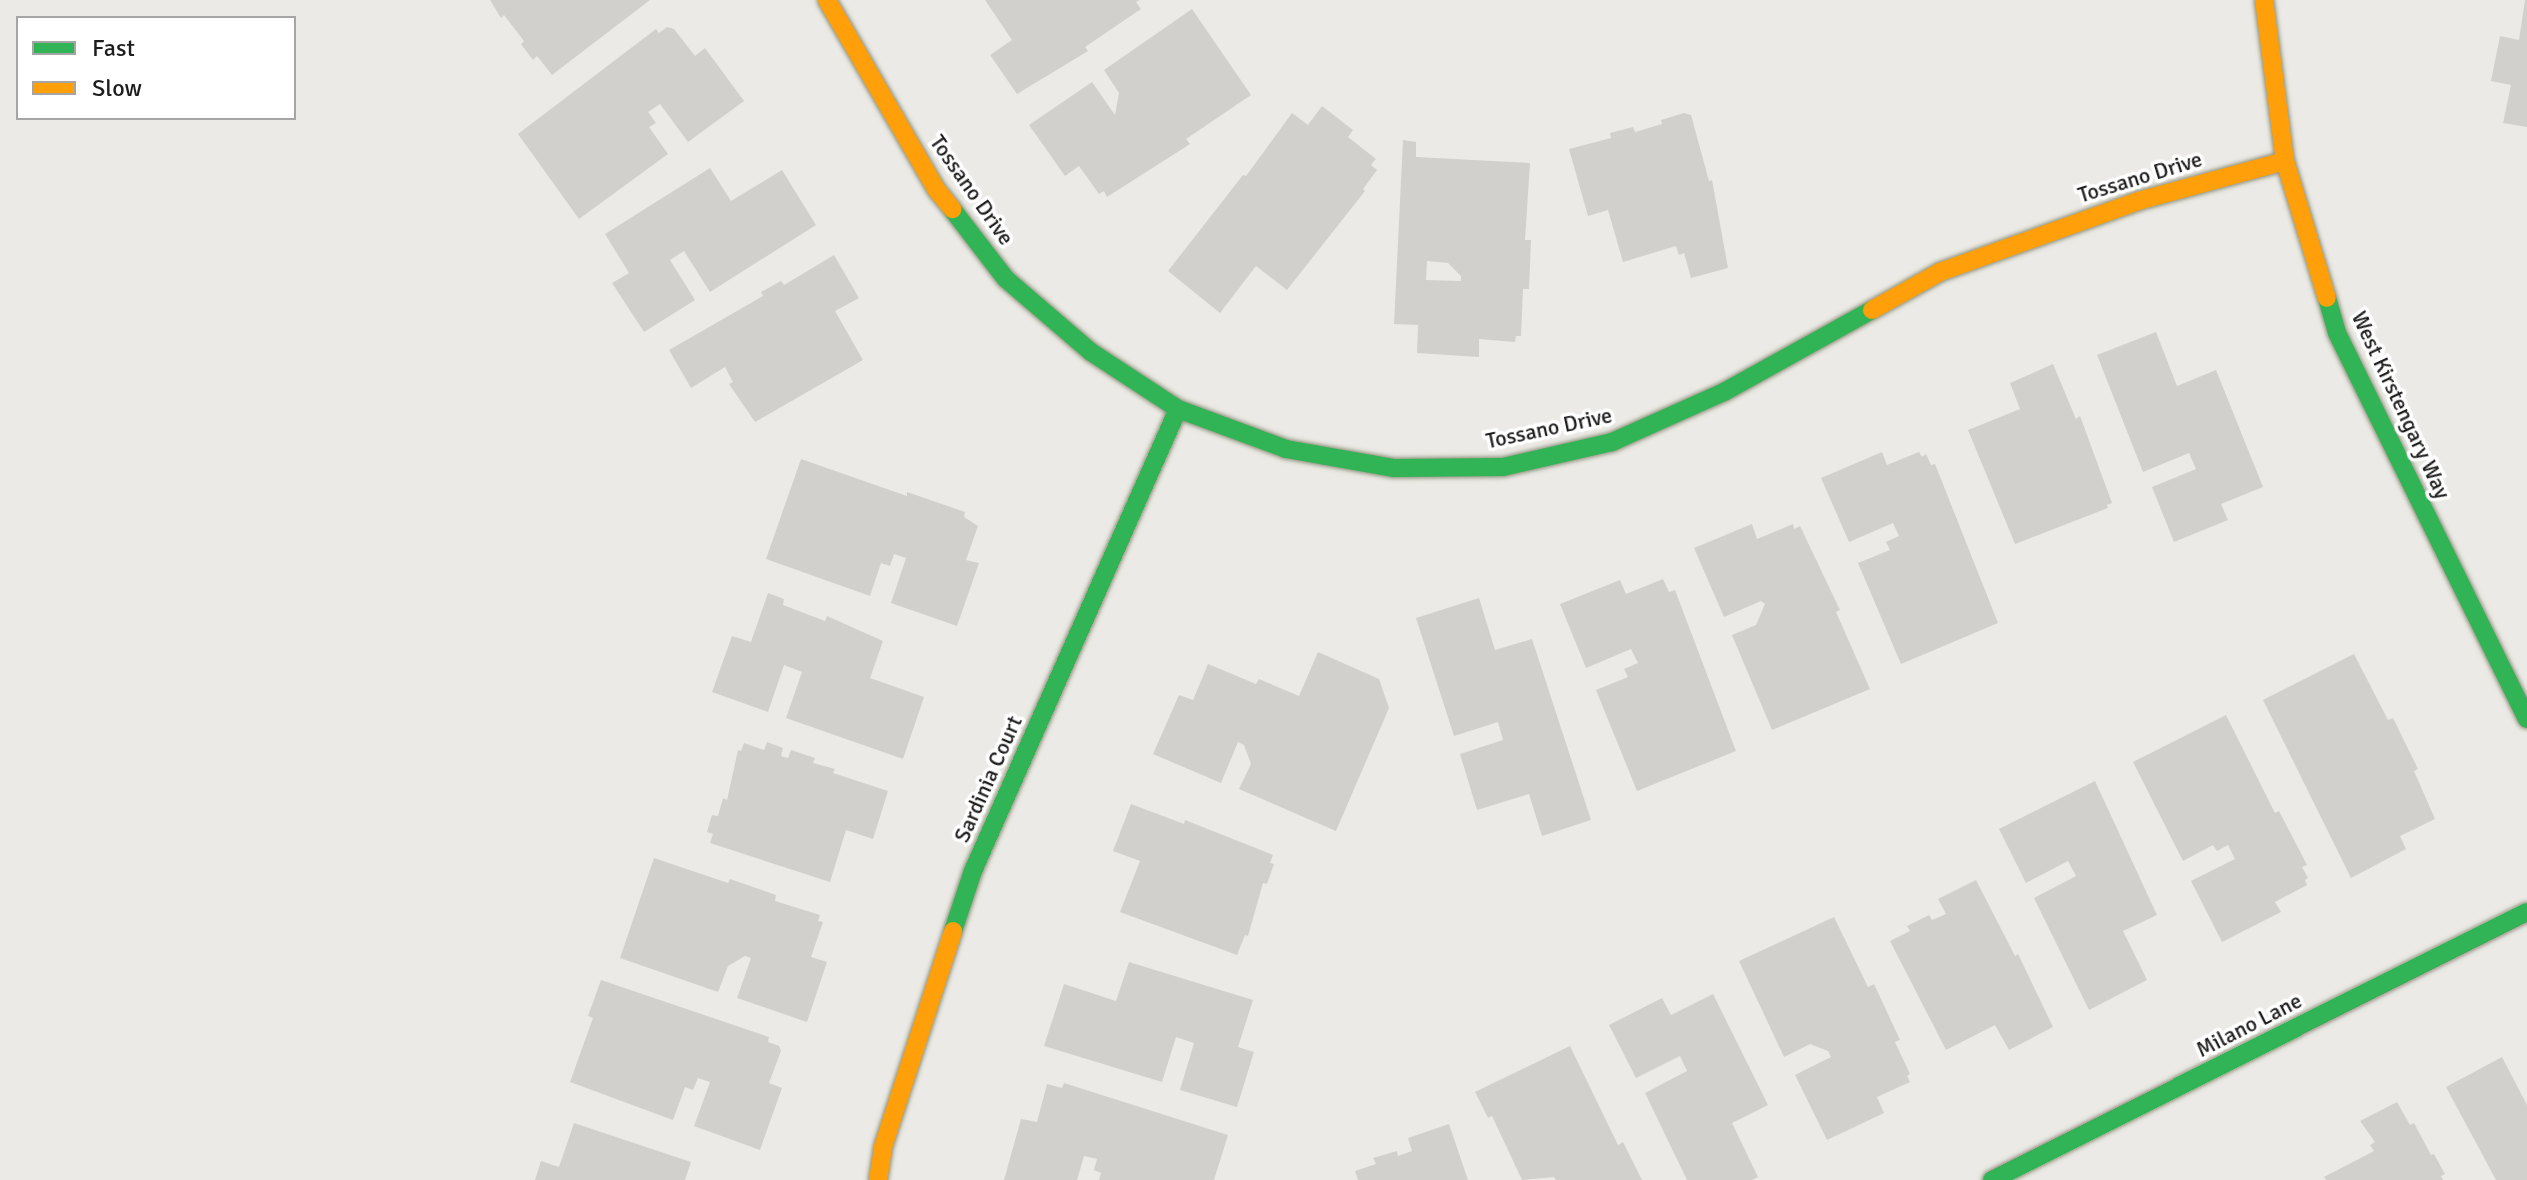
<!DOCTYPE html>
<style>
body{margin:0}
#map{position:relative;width:2527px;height:1180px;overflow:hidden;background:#ebeae6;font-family:Signika,sans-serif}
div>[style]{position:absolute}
.building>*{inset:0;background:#d2d0cd}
.roads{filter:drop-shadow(0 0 2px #91947f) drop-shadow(0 0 2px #91947f)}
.fast>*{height:18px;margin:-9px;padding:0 9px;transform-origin:9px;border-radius:9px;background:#30b455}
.slow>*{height:18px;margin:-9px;padding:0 9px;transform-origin:9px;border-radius:9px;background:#ff9f0a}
span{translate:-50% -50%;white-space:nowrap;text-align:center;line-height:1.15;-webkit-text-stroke:7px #fff;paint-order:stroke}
.street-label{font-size:22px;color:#1d1d1d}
.legend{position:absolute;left:16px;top:16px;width:280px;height:104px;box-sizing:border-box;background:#fff;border:2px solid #a5a5a5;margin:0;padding:10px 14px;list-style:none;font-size:24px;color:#1d1d1d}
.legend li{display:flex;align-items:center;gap:16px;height:40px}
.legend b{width:40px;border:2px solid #a5a5a5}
</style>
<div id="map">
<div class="building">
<div style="clip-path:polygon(490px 0,650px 0,552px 75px,537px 56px,533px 60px,521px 44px,524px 41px,504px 15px,501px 18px)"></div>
<div style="clip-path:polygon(985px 0,1140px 0,1136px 2px,1141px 9px,1085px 47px,1088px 51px,1017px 94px,990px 55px,1012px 40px)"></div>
<div style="clip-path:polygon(2525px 0,2527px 0,2527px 127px,2503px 123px,2511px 85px,2491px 81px,2500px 36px,2519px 40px)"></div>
<div style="clip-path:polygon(1192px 9px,1251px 95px,1186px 139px,1190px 144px,1107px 197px,1104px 191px,1099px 194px,1079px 166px,1065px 176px,1029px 125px,1092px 82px,1115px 115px,1119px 93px,1104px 70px)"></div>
<div style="clip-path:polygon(667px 27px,674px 29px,695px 56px,705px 48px,744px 101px,688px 142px,660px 104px,648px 112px,656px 123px,649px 127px,668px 154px,579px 219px,518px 134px,656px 29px,659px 33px)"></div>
<div style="clip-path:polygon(1322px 106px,1353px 130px,1348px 137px,1376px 159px,1371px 165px,1377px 170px,1363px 189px,1365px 191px,1287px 290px,1256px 266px,1220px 313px,1168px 271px,1243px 175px,1246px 176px,1292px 113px,1308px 125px)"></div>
<div style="clip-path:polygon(1684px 113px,1691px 115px,1709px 181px,1712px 180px,1728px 268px,1691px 278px,1684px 253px,1679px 255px,1676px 246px,1623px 262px,1608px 210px,1588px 216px,1569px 149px,1611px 138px,1610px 133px,1633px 127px,1635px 132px,1662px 124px,1661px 120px)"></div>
<div style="clip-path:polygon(evenodd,1403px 140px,1416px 142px,1416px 157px,1530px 163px,1525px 240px,1531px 240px,1529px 289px,1523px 289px,1521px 336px,1516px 336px,1515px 342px,1479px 339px,1479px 357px,1417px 353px,1418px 325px,1394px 324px,1403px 140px,1427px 261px,1448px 263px,1461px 276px,1461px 281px,1426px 280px,1427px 261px)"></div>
<div style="clip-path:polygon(710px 168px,731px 201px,782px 170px,816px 225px,710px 292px,684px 251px,670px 260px,695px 300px,644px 332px,612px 283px,629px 273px,605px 234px)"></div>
<div style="clip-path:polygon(834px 255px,859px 298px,835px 311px,863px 360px,755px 422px,729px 384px,733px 382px,725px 367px,691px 388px,669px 350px,763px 296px,761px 292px,781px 281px,784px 285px)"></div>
<div style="clip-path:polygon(2156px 332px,2177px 386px,2216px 370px,2263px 487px,2221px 504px,2228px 520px,2174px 542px,2152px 487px,2196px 469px,2189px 453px,2143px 472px,2097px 355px)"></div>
<div style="clip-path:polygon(2053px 364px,2076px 419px,2080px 416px,2112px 503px,2107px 505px,2108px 508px,2015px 544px,1968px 430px,2020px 409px,2010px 383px)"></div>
<div style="clip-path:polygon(1882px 452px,1887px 465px,1919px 452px,1922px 457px,1926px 454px,1931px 465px,1935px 464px,1998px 623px,1901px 664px,1858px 563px,1890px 550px,1886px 542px,1899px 536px,1893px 523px,1849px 542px,1821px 478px)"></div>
<div style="clip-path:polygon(801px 459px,907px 496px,907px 492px,965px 512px,964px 517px,978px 526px,966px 560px,979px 563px,957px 626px,891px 603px,906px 558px,894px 554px,890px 566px,881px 563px,870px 596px,766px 559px)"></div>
<div style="clip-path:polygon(1752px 524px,1757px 539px,1793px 524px,1794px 529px,1800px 526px,1840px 610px,1836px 612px,1870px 689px,1772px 730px,1732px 635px,1756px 625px,1765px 604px,1761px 601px,1724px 617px,1694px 548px)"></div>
<div style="clip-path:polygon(1663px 579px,1669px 592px,1675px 590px,1736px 751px,1637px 791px,1596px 690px,1628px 677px,1624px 669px,1638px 663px,1631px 649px,1586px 668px,1560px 604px,1620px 580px,1626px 594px)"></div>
<div style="clip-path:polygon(768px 593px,784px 599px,783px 605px,825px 621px,827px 616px,883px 641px,870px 678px,924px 697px,903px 759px,786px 718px,802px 672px,784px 665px,768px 712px,712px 692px,732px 636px,751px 642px)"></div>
<div style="clip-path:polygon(1479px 598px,1495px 650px,1532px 639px,1591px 820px,1542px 836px,1529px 794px,1477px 810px,1460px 754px,1503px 740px,1498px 722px,1454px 736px,1416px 618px)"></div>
<div style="clip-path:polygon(1318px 652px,1379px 679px,1389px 708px,1336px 831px,1239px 789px,1251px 764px,1244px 745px,1238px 742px,1221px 783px,1153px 754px,1179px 695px,1193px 700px,1208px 664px,1256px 684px,1259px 679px,1299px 696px)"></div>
<div style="clip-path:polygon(2354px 654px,2388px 720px,2393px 718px,2418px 769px,2414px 771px,2435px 819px,2400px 836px,2406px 849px,2351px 878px,2263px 700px)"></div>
<div style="clip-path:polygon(2226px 715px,2275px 813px,2279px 811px,2307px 865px,2302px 867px,2308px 878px,2305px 880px,2307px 885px,2275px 902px,2281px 912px,2222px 942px,2191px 881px,2235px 859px,2228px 845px,2217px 851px,2213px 845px,2183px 861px,2133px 762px)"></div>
<div style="clip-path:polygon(767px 742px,783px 748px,781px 756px,788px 758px,791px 750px,815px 758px,813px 763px,835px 769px,833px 773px,888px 791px,873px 839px,846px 830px,830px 882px,710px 843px,713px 834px,707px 832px,712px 815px,718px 816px,723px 798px,727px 800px,738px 750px,741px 751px,744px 743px,764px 750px)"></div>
<div style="clip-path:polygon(2095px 781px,2157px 915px,2123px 931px,2147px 980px,2089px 1010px,2034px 898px,2076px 876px,2068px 861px,2026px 883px,1999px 829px)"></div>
<div style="clip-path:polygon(1131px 804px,1184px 824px,1185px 820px,1273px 855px,1270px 863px,1274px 864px,1267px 884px,1263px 883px,1248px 936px,1245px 935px,1237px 955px,1120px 912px,1140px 861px,1113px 851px)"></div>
<div style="clip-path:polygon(654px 858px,728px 883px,730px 879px,776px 895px,775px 901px,820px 915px,818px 921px,823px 922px,811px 957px,827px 962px,807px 1022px,737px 998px,751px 958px,745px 956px,728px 966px,718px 992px,620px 958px)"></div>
<div style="clip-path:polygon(1976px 880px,2015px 956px,2018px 954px,2053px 1027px,2009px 1050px,1995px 1025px,1946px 1050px,1890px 941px,1910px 931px,1907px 926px,1929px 915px,1932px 920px,1946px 914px,1938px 899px)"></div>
<div style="clip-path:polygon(1834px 917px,1868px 987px,1874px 984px,1900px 1040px,1895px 1042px,1910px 1074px,1907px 1076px,1910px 1082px,1877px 1097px,1884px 1113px,1827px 1140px,1795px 1075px,1831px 1057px,1828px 1051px,1810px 1044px,1784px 1057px,1739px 961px)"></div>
<div style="clip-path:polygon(1129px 962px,1253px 1000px,1238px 1047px,1254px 1052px,1237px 1107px,1180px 1090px,1194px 1043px,1176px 1037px,1162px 1082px,1044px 1046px,1064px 984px,1116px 1001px)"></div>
<div style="clip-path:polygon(601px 980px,769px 1037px,768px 1042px,779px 1046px,781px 1051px,769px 1083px,782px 1088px,760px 1150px,694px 1126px,710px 1082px,698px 1078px,693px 1090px,685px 1087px,673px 1120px,570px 1082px,593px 1018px,588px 1016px)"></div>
<div style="clip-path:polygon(1713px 994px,1768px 1105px,1732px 1123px,1758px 1177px,1752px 1180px,1687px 1180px,1645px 1093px,1687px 1071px,1680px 1056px,1636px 1078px,1609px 1025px,1662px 998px,1671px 1015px)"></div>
<div style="clip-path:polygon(1570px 1046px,1618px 1145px,1623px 1142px,1642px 1180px,1556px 1180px,1554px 1177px,1522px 1180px,1492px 1116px,1488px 1118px,1475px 1092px)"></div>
<div style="clip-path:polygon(2502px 1057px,2527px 1105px,2527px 1180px,2496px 1180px,2446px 1087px)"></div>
<div style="clip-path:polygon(1064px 1083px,1228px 1135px,1214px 1180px,1099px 1180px,1101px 1173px,1094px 1170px,1097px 1159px,1084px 1156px,1077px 1180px,1004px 1180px,1021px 1119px,1037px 1122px,1047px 1084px,1062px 1088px)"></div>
<div style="clip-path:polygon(2397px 1102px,2410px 1125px,2414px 1123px,2431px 1155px,2434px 1154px,2445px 1174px,2441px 1176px,2443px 1180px,2326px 1180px,2324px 1177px,2374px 1151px,2370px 1145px,2375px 1142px,2360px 1121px)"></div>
<div style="clip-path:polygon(574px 1123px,691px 1162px,685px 1180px,535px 1180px,541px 1161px,559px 1167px)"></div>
<div style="clip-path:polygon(1449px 1124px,1468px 1180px,1358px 1180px,1355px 1171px,1376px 1164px,1373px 1158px,1397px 1151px,1398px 1156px,1412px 1151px,1408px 1138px)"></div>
</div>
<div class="roads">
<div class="fast">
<div style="left:952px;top:209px;width:88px;rotate:52.4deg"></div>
<div style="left:1006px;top:279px;width:112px;rotate:40.7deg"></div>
<div style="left:1091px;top:352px;width:104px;rotate:33.2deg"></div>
<div style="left:1178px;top:409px;width:115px;rotate:20.3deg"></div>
<div style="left:1286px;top:449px;width:110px;rotate:10deg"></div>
<div style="left:1394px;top:468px;width:109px;rotate:-0.5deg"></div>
<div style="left:1503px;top:467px;width:112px;rotate:-12.9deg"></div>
<div style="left:1612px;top:442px;width:123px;rotate:-24.1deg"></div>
<div style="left:1724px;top:392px;width:169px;rotate:-29deg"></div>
<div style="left:2327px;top:298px;width:36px;rotate:74deg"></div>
<div style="left:2337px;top:333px;width:430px;rotate:63.8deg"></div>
<div style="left:953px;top:931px;width:63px;rotate:-71.6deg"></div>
<div style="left:973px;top:871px;width:505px;rotate:-66.07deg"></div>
<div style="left:1992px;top:1180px;width:598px;rotate:-26.61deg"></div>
</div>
<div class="slow">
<div style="left:827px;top:0;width:218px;rotate:60deg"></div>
<div style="left:936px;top:189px;width:26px;rotate:51deg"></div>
<div style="left:2264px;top:0;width:162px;rotate:82.6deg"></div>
<div style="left:2285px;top:161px;width:143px;rotate:73deg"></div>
<div style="left:1872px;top:310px;width:78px;rotate:-29.2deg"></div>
<div style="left:1940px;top:272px;width:210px;rotate:-19.7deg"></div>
<div style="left:2138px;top:201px;width:152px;rotate:-15.2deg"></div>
<div style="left:878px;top:1180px;width:33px;rotate:-81deg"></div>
<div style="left:883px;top:1147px;width:227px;rotate:-72deg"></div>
</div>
</div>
<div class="street-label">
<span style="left:2140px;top:177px;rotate:-17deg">Tossano Drive</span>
<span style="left:972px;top:190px;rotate:55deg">Tossano Drive</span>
<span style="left:2401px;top:405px;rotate:65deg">West Kirstengary Way</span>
<span style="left:1549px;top:428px;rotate:-12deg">Tossano Drive</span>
<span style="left:988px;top:779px;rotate:-66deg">Sardinia Court</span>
<span style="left:2249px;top:1025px;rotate:-27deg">Milano Lane</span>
</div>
<ul class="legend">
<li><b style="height:10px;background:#30b455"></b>Fast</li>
<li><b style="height:10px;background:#ff9f0a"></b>Slow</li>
</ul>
</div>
